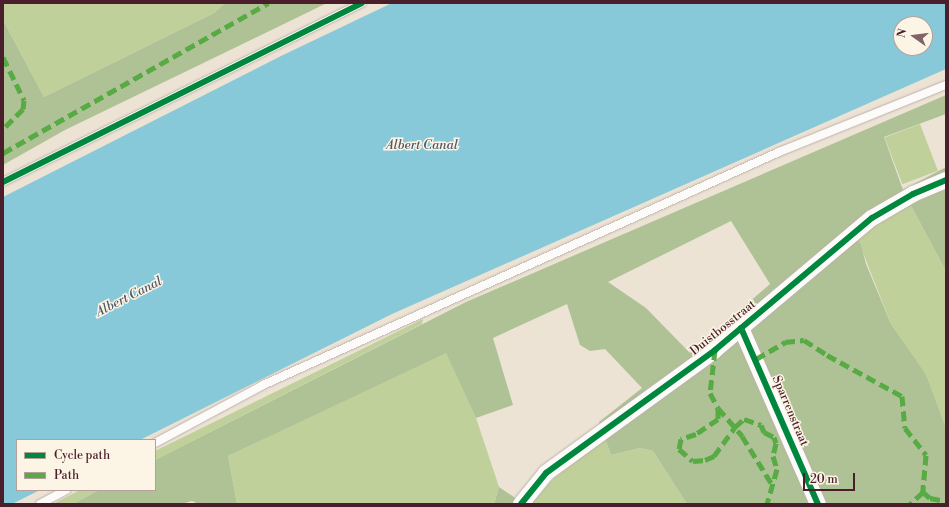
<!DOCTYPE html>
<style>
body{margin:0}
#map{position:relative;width:949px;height:507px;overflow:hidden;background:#ede3d5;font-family:"Libre Bodoni",serif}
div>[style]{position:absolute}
.green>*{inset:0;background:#c0d09b;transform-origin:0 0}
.forest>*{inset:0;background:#afc295}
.water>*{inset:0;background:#88c9d9}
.roads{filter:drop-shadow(0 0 1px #bcb2aa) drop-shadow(0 0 1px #bcb2aa)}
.lane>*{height:8px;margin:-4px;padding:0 4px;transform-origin:4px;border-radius:4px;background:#fcfbf9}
.street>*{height:16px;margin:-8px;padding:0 8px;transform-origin:8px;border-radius:8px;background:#fcfbf9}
.quiet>*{height:5px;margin-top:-2.5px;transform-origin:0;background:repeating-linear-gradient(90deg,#57aa44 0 10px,transparent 0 15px)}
.cycleway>*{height:6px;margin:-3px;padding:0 3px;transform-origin:3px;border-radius:3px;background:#00873e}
span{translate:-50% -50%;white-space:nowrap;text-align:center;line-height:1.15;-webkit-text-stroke:3px #fcf5e5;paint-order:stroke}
.street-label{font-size:12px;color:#4a1f2b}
.water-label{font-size:13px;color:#505769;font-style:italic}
.frame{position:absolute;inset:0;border:4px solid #4a1f2b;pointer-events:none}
.legend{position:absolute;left:16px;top:439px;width:140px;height:52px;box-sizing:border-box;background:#fcf5e5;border:1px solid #b59f9b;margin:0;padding:5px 7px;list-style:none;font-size:12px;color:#4a1f2b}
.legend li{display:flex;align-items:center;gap:8px;height:20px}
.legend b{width:20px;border:1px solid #b59f9b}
.north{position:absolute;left:893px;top:16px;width:40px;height:40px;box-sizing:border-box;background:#fcf5e5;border:1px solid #b59f9b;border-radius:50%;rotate:284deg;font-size:11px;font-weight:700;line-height:16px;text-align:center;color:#4a1f2b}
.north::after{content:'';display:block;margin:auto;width:14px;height:18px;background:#836466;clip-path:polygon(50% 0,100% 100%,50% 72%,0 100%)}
.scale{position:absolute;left:803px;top:473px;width:52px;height:18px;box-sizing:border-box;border:2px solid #4a1f2b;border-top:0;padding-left:5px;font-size:12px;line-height:14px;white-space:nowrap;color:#4a1f2b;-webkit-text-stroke:3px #fcf5e5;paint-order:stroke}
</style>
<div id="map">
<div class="green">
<div style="clip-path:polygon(3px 3px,225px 3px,214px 13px,44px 97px,3px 20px)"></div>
<div style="left:920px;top:124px;width:50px;height:38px;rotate:69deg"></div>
<div style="clip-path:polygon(910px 204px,946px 271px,946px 428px,926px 374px,891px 324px,858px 240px,877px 222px)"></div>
<div style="clip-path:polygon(423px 319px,422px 324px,155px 460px,155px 451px)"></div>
<div style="clip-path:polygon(446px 352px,476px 418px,499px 487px,494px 504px,237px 504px,228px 456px)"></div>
<div style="clip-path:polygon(605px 439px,611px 455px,640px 448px,653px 451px,687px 504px,530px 504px,554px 478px)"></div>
<div style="clip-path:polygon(80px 490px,99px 490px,73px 504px,53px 504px)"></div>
</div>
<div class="forest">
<div style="clip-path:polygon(225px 3px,327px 3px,65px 130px,3px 165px,3px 20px,44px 97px,214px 13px)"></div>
<div style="clip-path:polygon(evenodd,946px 95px,946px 114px,884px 137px,903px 190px,946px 167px,946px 271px,903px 191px,852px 228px,861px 245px,866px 264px,891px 324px,926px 374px,946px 428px,946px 504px,687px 504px,653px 451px,640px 448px,611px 455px,599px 422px,642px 388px,605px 349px,590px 351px,580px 345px,567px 304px,493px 338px,513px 405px,476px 418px,446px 353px,228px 456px,237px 504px,199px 504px,192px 501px,181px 504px,73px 504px,99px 490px,155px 490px,155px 460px,466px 302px,946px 95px,731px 221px,770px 284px,690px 353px,646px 308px,608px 282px,731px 221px)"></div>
<div style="clip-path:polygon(499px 487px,524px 504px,494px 504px)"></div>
</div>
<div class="water">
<div style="clip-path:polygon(evenodd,392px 3px,946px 3px,946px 69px,392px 314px,140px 440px,17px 440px,17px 490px,40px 490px,12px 504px,3px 504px,3px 197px,281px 56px,392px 3px,901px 24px,925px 24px,925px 48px,901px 48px,901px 24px)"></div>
</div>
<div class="roads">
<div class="lane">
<div style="left:3px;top:182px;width:401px;rotate:-26.5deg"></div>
<div style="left:155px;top:443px;width:123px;rotate:-28.2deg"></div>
<div style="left:263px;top:385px;width:566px;rotate:-24.3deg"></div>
<div style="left:779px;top:152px;width:180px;rotate:-21.9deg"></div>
<div style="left:40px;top:504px;width:30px;rotate:-28deg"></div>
</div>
<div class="street">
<div style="left:741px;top:328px;width:192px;rotate:66.4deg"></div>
<div style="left:521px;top:504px;width:40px;rotate:-51deg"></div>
<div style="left:546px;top:473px;width:209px;rotate:-36deg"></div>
<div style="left:715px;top:350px;width:205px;rotate:-40.1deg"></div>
<div style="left:872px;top:218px;width:48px;rotate:-30.3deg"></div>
<div style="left:913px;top:194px;width:36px;rotate:-23deg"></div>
</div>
</div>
<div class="quiet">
<div style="left:3px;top:57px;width:48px;rotate:64deg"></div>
<div style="left:24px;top:100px;width:9px;rotate:96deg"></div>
<div style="left:23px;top:109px;width:28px;rotate:135deg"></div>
<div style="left:3px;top:153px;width:305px;rotate:-29.5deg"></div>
<div style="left:715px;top:350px;width:43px;rotate:96.6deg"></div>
<div style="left:710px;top:393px;width:17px;rotate:62deg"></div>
<div style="left:718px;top:408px;width:11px;rotate:90deg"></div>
<div style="left:718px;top:419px;width:27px;rotate:146deg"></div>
<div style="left:696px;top:434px;width:16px;rotate:162deg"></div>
<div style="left:681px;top:439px;width:10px;rotate:101deg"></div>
<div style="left:679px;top:449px;width:18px;rotate:41deg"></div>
<div style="left:693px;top:461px;width:12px;rotate:-5deg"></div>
<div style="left:705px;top:460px;width:10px;rotate:-24deg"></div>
<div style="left:714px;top:456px;width:36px;rotate:-54deg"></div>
<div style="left:735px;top:427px;width:12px;rotate:-42deg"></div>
<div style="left:744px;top:419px;width:18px;rotate:19deg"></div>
<div style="left:761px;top:425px;width:8px;rotate:67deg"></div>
<div style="left:764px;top:432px;width:11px;rotate:27deg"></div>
<div style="left:774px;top:437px;width:6px;rotate:72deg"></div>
<div style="left:776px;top:443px;width:13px;rotate:103deg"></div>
<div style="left:773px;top:456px;width:14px;rotate:73deg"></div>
<div style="left:777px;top:469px;width:36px;rotate:106deg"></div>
<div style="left:756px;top:359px;width:34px;rotate:-30deg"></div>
<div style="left:785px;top:342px;width:19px;rotate:-6deg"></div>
<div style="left:804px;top:340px;width:27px;rotate:33deg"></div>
<div style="left:827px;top:355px;width:85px;rotate:28.7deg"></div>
<div style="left:902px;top:396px;width:32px;rotate:85deg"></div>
<div style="left:905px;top:428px;width:34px;rotate:52deg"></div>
<div style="left:926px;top:455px;width:37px;rotate:95deg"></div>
<div style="left:923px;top:492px;width:18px;rotate:137deg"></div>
<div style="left:718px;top:408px;width:37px;rotate:49deg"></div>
<div style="left:742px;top:436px;width:59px;rotate:58.2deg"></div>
<div style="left:923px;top:492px;width:9px;rotate:41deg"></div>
<div style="left:930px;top:498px;width:16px;rotate:11deg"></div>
</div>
<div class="cycleway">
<div style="left:3px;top:182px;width:401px;rotate:-26.5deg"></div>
<div style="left:741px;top:328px;width:192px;rotate:66.4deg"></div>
<div style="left:521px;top:504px;width:40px;rotate:-51deg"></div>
<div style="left:546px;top:473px;width:209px;rotate:-36deg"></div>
<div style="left:715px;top:350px;width:205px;rotate:-40.1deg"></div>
<div style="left:872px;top:218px;width:48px;rotate:-30.3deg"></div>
<div style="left:913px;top:194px;width:36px;rotate:-23deg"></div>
</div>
<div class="street-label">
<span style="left:723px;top:328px;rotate:-39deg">Duistbosstraat</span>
<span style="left:790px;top:411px;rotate:67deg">Sparrenstraat</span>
</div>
<div class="water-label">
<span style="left:422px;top:145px">Albert Canal</span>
<span style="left:129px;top:297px;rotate:-27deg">Albert Canal</span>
</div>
<div class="frame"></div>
<ul class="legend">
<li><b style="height:5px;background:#00873e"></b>Cycle path</li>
<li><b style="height:5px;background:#57aa44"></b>Path</li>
</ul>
<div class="north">N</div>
<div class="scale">20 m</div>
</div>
